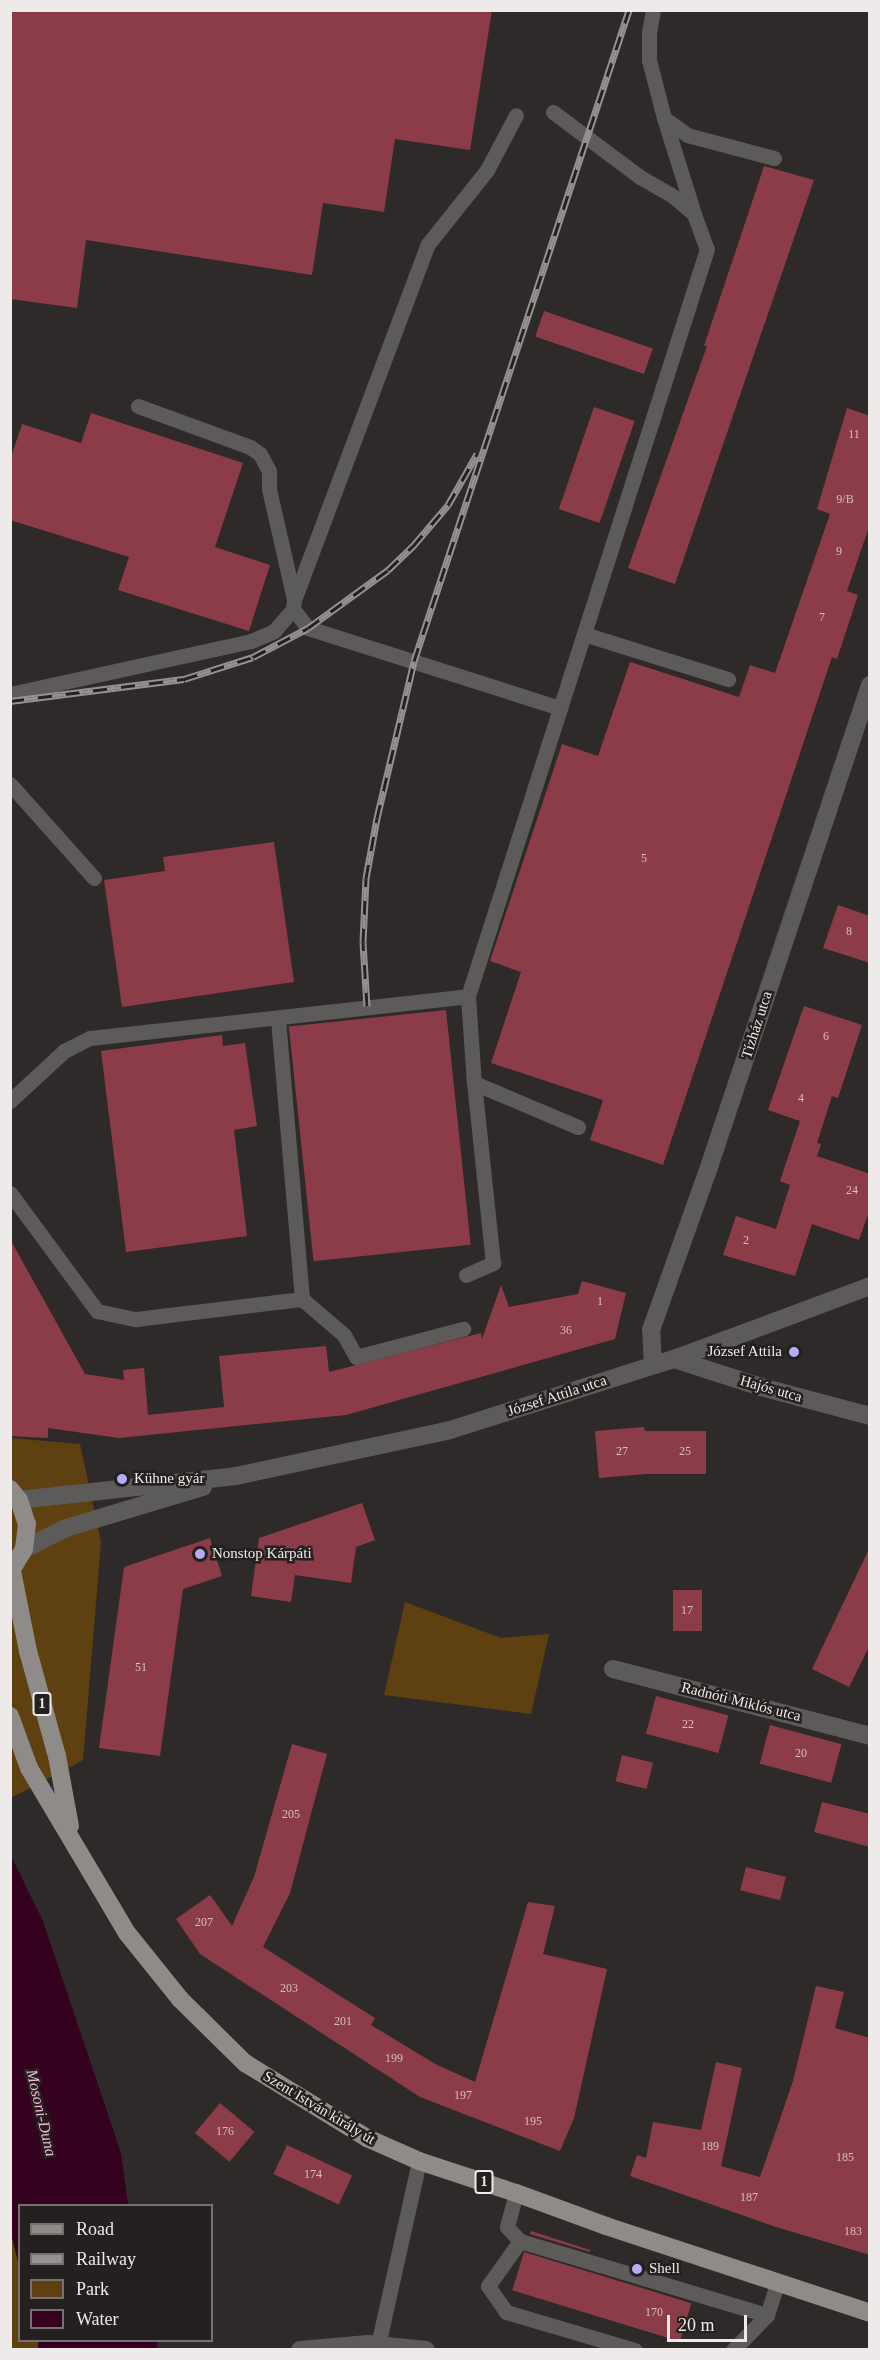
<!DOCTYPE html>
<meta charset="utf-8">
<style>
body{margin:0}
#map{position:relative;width:880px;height:2360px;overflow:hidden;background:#2e2a29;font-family:"Times New Roman",serif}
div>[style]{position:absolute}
.green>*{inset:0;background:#5f4010}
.water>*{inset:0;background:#34011e;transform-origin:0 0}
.building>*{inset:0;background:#8c3c49;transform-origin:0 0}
.service>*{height:15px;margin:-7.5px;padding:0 7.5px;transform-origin:7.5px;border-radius:7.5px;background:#5d5b5a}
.minor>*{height:18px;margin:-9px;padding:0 9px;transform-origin:9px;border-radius:9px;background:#5d5b5a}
.tertiary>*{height:18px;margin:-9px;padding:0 9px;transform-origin:9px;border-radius:9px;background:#5d5b5a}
.primary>*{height:18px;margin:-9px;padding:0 9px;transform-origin:9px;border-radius:9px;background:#8e8b89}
.rail>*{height:7px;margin-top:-3.5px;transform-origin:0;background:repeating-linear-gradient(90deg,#24201f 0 14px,#949190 0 28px);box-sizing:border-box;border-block:2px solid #949190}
.dots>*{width:16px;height:16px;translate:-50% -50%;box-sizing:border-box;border:3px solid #24201f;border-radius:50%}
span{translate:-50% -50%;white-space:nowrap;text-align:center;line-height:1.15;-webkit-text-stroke:5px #24201f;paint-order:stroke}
.number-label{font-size:12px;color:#d5bec1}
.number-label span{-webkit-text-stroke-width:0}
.shield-label span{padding:2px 4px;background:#24201f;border:2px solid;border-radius:4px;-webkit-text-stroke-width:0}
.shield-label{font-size:14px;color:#edeae9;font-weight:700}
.street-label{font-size:15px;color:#edeae9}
.poi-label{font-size:15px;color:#edeae9}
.right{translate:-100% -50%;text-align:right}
.left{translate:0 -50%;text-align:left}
.water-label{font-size:16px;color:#f7b6d2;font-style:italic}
.frame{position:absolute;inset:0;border:12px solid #edeae9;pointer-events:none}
.legend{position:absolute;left:18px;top:2204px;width:195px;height:138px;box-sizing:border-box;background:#24201f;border:2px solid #747170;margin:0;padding:8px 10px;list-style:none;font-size:18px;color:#edeae9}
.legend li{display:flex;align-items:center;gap:12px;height:30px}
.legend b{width:30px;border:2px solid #747170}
.scale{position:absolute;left:667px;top:2315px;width:80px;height:27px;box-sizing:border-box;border:3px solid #edeae9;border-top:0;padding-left:8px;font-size:18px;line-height:21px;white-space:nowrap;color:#edeae9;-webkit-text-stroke:4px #24201f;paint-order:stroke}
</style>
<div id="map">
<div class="green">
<div style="clip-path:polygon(11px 1438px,80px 1444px,101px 1542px,83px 1760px,11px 1798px)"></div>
<div style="clip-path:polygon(405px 1602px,501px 1638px,549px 1634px,531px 1714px,384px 1695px)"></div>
<div style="clip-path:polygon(10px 2229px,19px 2265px,20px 2340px,38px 2341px,41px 2349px,11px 2349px)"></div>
</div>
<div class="water">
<div style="clip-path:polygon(11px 1856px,43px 1921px,121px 2153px,128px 2205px,20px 2206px,19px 2265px,10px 2229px)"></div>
<div style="left:38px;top:2341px;width:119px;height:9px"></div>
</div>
<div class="building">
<div style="clip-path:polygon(10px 10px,492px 10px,470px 150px,395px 139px,384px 212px,323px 203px,312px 275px,86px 240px,77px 308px,10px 299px)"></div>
<div style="clip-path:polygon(764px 166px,814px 180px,675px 584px,628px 568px,707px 346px,704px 346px)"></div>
<div style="left:544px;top:311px;width:115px;height:27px;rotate:19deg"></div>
<div style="left:594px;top:407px;width:43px;height:108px;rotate:19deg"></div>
<div style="clip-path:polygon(847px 408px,870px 416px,870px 524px,847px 591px,858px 595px,837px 659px,832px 657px,663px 1165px,590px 1140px,603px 1100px,491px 1063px,521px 972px,490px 961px,562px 744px,598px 756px,630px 662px,739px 697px,750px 665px,775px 673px,830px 514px,817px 509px)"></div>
<div style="clip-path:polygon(91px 413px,243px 463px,215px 547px,270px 565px,249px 631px,118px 590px,129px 557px,10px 520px,10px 460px,22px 424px,81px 443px)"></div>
<div style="clip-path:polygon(274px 842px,294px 982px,122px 1007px,104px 880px,165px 871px,163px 857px)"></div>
<div style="clip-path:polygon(838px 905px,870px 916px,870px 963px,823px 948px)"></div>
<div style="clip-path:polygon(804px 1006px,862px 1025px,838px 1098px,832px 1096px,817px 1143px,821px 1144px,817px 1156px,870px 1174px,870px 1209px,859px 1240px,812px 1224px,795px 1276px,723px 1255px,736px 1216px,776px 1229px,790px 1185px,780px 1181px,800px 1121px,768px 1110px)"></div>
<div style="left:446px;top:1010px;width:236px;height:158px;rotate:84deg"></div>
<div style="clip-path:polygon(222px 1035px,223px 1046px,245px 1043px,257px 1126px,234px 1130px,247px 1236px,126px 1252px,101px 1051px)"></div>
<div style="clip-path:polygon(10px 1239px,85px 1374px,124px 1380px,123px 1370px,144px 1368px,148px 1415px,224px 1407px,219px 1356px,326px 1346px,329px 1372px,481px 1333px,482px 1339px,501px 1285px,509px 1307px,578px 1294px,582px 1281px,626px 1293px,615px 1339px,346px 1415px,119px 1438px,48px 1428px,48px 1438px,10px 1436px)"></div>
<div style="clip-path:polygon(644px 1427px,645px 1431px,706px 1431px,706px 1474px,646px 1474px,599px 1478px,595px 1431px)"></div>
<div style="clip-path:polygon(362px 1503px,375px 1540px,356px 1547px,351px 1583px,295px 1575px,291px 1602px,251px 1596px,259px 1538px)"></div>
<div style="clip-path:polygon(210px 1538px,222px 1576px,183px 1589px,160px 1756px,99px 1748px,124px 1567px)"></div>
<div style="clip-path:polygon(870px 1547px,870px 1645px,849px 1687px,812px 1669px)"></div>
<div style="left:673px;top:1590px;width:29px;height:41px"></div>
<div style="left:656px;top:1696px;width:75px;height:39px;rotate:15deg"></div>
<div style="left:770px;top:1725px;width:74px;height:40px;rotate:15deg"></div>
<div style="clip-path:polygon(292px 1744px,327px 1754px,290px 1893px,263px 1947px,375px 2018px,371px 2025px,437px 2065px,475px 2082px,528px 1902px,555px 1906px,543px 1954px,607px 1969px,574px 2118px,560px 2151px,420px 2097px,200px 1954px,176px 1919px,210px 1895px,232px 1926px,254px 1877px)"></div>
<div style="left:622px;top:1755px;width:32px;height:27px;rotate:14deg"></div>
<div style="clip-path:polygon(822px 1802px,870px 1814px,870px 1847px,814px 1832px)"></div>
<div style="left:746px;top:1867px;width:41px;height:24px;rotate:14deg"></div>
<div style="clip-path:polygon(816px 1986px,844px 1992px,835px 2028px,870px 2038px,870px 2255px,776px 2227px,630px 2176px,637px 2155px,646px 2158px,653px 2122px,701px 2130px,716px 2062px,742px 2068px,721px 2166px,760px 2177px,793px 2081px)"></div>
<div style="left:220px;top:2103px;width:45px;height:39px;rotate:40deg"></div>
<div style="left:287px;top:2145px;width:72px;height:32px;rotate:25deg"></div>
<div style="clip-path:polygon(531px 2231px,590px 2250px,590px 2252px,530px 2234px)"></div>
<div style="left:524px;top:2252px;width:175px;height:40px;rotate:17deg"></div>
</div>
<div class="service">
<div style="left:653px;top:10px;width:22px;rotate:100deg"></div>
<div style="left:649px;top:32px;width:28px;rotate:90deg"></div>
<div style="left:649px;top:60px;width:60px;rotate:75.5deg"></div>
<div style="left:664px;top:118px;width:101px;rotate:72.6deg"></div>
<div style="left:553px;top:112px;width:109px;rotate:36.8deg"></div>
<div style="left:640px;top:177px;width:39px;rotate:30deg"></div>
<div style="left:674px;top:197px;width:26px;rotate:40deg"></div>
<div style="left:694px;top:214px;width:37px;rotate:70deg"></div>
<div style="left:707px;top:249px;width:784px;rotate:107.74deg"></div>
<div style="left:468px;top:996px;width:87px;rotate:86.1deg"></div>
<div style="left:474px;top:1083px;width:113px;rotate:22.9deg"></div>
<div style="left:664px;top:118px;width:29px;rotate:36deg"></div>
<div style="left:687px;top:135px;width:90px;rotate:14.8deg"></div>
<div style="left:138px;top:406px;width:119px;rotate:20.1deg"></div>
<div style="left:250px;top:447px;width:12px;rotate:35deg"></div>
<div style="left:260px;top:454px;width:19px;rotate:62deg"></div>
<div style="left:269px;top:471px;width:18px;rotate:90deg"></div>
<div style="left:269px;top:489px;width:113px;rotate:77.2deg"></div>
<div style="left:293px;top:609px;width:9px;rotate:-84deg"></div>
<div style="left:294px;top:600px;width:380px;rotate:-69.4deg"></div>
<div style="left:428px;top:244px;width:95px;rotate:-51.4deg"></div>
<div style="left:487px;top:170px;width:62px;rotate:-62.2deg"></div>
<div style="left:584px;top:634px;width:151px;rotate:17.4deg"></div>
<div style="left:10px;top:694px;width:247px;rotate:-12.4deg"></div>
<div style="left:251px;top:641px;width:25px;rotate:-23deg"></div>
<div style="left:274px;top:631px;width:29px;rotate:-49deg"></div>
<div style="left:293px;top:609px;width:24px;rotate:52deg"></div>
<div style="left:308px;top:628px;width:264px;rotate:17.6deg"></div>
<div style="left:10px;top:784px;width:126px;rotate:48.2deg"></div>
<div style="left:10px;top:1101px;width:74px;rotate:-42.8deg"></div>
<div style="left:64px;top:1051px;width:29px;rotate:-27deg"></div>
<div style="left:90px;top:1038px;width:380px;rotate:-6.3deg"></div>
<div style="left:10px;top:1193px;width:147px;rotate:53.6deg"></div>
<div style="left:97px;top:1311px;width:40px;rotate:12deg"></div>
<div style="left:136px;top:1319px;width:167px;rotate:-6.9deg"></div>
<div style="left:302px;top:1299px;width:282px;rotate:-94.9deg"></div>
<div style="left:466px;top:1275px;width:30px;rotate:-24deg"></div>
<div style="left:493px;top:1263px;width:181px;rotate:-96deg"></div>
<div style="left:302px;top:1299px;width:55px;rotate:40.6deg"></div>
<div style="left:344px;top:1335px;width:25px;rotate:61deg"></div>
<div style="left:356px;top:1357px;width:111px;rotate:-14.7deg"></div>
<div style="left:516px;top:2193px;width:35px;rotate:105deg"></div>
<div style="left:507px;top:2227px;width:19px;rotate:47deg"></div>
<div style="left:520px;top:2241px;width:258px;rotate:16.7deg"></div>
<div style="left:520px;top:2241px;width:55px;rotate:125.4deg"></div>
<div style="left:488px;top:2286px;width:32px;rotate:55deg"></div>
<div style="left:506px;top:2312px;width:134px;rotate:16.4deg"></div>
<div style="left:378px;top:2345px;width:189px;rotate:-77.4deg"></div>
<div style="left:733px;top:2350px;width:49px;rotate:-45.8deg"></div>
<div style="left:767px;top:2315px;width:36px;rotate:-72deg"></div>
</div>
<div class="minor">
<div style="left:674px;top:1359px;width:91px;rotate:17.8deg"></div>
<div style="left:761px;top:1387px;width:113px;rotate:14.9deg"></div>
<div style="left:653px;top:1365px;width:35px;rotate:-93deg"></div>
<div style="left:651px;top:1330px;width:176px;rotate:-70.4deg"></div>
<div style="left:710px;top:1164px;width:505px;rotate:-71.53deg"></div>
<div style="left:613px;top:1669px;width:266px;rotate:14.6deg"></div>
<div style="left:300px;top:2350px;width:68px;rotate:-5deg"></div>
<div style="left:368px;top:2344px;width:58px;rotate:5.9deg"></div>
</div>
<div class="tertiary">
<div style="left:19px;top:1500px;width:218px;rotate:-6.3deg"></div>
<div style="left:236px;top:1476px;width:219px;rotate:-12.1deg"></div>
<div style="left:450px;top:1430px;width:235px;rotate:-17.6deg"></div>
<div style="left:674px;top:1359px;width:209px;rotate:-20.4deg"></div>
<div style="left:24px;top:1549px;width:47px;rotate:-26.6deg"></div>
<div style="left:66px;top:1528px;width:143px;rotate:-16.7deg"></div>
</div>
<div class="primary">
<div style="left:10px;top:1489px;width:14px;rotate:51deg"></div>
<div style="left:19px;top:1500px;width:25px;rotate:72deg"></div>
<div style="left:27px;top:1524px;width:25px;rotate:97deg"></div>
<div style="left:24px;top:1549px;width:27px;rotate:121deg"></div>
<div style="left:12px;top:1571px;width:82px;rotate:78.7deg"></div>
<div style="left:28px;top:1651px;width:109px;rotate:74.6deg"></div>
<div style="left:57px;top:1756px;width:71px;rotate:79.5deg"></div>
<div style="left:10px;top:1716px;width:55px;rotate:69.9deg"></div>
<div style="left:29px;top:1768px;width:192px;rotate:59.3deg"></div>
<div style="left:127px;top:1933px;width:85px;rotate:51.2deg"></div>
<div style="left:180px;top:1999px;width:91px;rotate:44.6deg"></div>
<div style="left:245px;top:2063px;width:143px;rotate:31.6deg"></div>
<div style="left:367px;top:2138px;width:57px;rotate:23.9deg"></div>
<div style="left:419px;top:2161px;width:102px;rotate:18.3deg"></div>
<div style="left:516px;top:2193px;width:96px;rotate:20.1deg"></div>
<div style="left:606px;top:2226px;width:278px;rotate:18.2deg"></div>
</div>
<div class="rail">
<div style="left:10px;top:701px;width:175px;rotate:-7.2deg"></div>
<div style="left:184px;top:679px;width:72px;rotate:-17.7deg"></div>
<div style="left:253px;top:657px;width:62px;rotate:-27.8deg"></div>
<div style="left:308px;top:628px;width:99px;rotate:-35.9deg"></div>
<div style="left:388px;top:570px;width:35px;rotate:-44deg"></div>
<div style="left:413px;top:546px;width:54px;rotate:-49.5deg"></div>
<div style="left:448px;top:505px;width:59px;rotate:-60.4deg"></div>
<div style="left:367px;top:1006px;width:64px;rotate:-93.6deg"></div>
<div style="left:363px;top:942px;width:64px;rotate:-87.3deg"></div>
<div style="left:366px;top:878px;width:61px;rotate:-79.6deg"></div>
<div style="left:377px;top:818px;width:161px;rotate:-76.7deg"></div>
<div style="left:414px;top:661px;width:686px;rotate:-71.72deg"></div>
</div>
<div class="dots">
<div style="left:794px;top:1352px;background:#b6acf8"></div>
<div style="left:122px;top:1479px;background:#b6acf8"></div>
<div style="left:200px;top:1554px;background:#b6acf8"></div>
<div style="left:637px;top:2269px;background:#b6acf8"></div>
</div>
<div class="number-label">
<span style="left:854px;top:435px">11</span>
<span style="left:845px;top:500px">9/B</span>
<span style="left:839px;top:552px">9</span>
<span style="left:822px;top:618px">7</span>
<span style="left:644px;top:859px">5</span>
<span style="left:849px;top:932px">8</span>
<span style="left:826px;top:1037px">6</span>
<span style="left:801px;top:1099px">4</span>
<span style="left:852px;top:1191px">24</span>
<span style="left:746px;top:1241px">2</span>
<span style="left:600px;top:1302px">1</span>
<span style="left:566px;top:1331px">36</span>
<span style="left:622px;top:1452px">27</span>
<span style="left:685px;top:1452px">25</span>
<span style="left:687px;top:1611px">17</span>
<span style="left:141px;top:1668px">51</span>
<span style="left:688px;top:1725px">22</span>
<span style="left:801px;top:1754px">20</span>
<span style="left:291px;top:1815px">205</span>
<span style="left:204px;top:1923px">207</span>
<span style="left:289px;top:1989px">203</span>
<span style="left:343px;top:2022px">201</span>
<span style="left:394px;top:2059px">199</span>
<span style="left:463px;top:2096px">197</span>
<span style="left:533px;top:2122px">195</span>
<span style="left:225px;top:2132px">176</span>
<span style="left:710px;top:2147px">189</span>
<span style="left:845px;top:2158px">185</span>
<span style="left:313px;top:2175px">174</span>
<span style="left:749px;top:2198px">187</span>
<span style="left:853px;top:2232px">183</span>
<span style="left:654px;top:2313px">170</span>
</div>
<div class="shield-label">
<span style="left:42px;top:1704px">1</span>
<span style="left:484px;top:2182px">1</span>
</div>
<div class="street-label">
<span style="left:757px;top:1025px;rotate:-72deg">Tízház utca</span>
<span style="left:771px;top:1389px;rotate:16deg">Hajós utca</span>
<span style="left:557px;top:1396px;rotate:-18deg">József Attila utca</span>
<span style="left:741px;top:1702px;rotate:14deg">Radnóti Miklós utca</span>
<span style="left:319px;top:2108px;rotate:31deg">Szent István király út</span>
</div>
<div class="poi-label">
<span class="right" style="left:782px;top:1352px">József Attila</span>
<span class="left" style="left:134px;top:1479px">Kühne gyár</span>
<span class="left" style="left:212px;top:1554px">Nonstop Kárpáti</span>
<span class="left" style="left:649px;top:2269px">Shell</span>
</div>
<div class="water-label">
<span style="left:41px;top:2113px;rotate:77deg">Mosoni-Duna</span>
</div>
<div class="frame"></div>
<ul class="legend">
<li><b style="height:8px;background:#8e8b89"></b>Road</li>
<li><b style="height:8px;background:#949190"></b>Railway</li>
<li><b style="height:16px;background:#5f4010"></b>Park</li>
<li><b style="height:16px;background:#34011e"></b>Water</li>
</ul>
<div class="scale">20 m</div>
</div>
